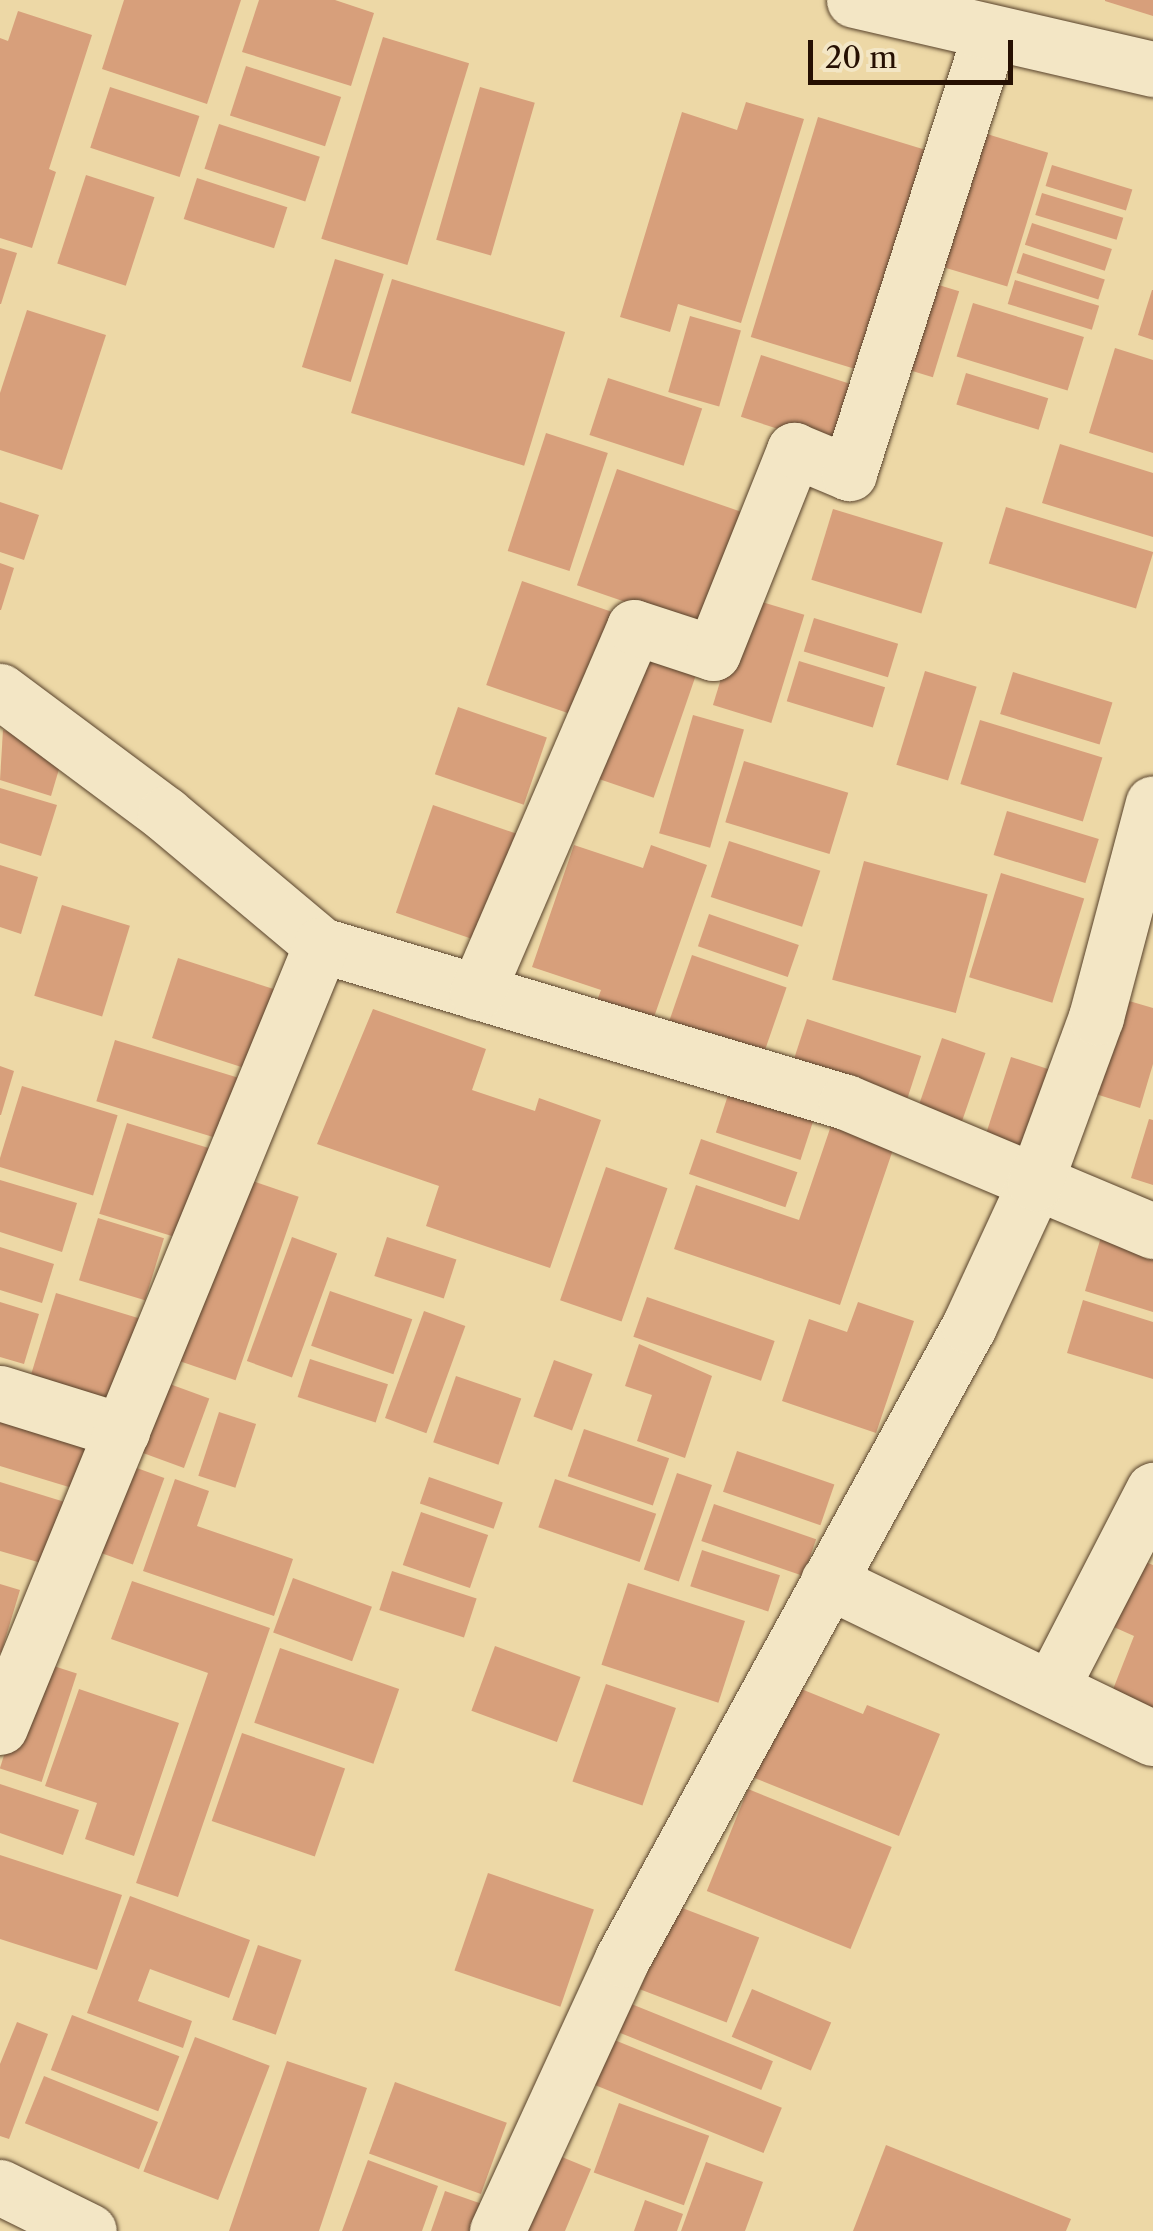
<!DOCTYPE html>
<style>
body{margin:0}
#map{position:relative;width:1153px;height:2231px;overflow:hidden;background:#edd8a6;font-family:"Libre Caslon Text",serif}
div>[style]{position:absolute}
.building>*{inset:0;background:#d79f7b;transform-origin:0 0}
.roads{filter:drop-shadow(0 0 2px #58422b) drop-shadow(0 0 2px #58422b)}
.minor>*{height:55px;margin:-27.5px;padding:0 27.5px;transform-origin:27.5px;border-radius:27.5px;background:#f3e6c5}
.tertiary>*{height:55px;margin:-27.5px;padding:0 27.5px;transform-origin:27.5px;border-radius:27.5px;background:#f3e6c5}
.secondary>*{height:55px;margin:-27.5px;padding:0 27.5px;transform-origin:27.5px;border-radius:27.5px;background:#f3e6c5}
span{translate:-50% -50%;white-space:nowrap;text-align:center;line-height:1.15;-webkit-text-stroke:10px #f3e6c5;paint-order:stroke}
.scale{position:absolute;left:808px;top:40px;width:205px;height:45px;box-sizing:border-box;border:5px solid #261002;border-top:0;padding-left:12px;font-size:30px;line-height:35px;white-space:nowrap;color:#261002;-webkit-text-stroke:8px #f3e6c5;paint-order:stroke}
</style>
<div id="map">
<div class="building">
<div style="clip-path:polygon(124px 0,241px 0,207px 104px,102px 69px)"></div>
<div style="clip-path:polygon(259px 0,335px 0,374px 13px,351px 86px,242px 52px)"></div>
<div style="clip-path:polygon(1105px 0,1153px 0,1153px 16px,1105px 1px)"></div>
<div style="clip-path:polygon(18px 11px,92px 35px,49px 169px,56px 172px,32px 248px,0 238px,0 38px,8px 41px)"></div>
<div style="left:383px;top:37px;width:90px;height:211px;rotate:17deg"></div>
<div style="left:246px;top:66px;width:100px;height:52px;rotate:18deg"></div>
<div style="left:110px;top:87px;width:94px;height:64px;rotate:18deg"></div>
<div style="left:480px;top:87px;width:57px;height:159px;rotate:16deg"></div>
<div style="clip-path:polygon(746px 102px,804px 119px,741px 323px,678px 304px,670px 332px,620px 317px,682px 112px,737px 130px)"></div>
<div style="left:818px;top:117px;width:129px;height:230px;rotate:17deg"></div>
<div style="left:219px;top:124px;width:106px;height:47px;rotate:18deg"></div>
<div style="left:964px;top:127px;width:88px;height:140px;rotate:17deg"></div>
<div style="left:1052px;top:165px;width:84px;height:22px;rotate:17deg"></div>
<div style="left:86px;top:175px;width:72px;height:93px;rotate:18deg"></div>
<div style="left:197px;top:178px;width:95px;height:43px;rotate:18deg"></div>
<div style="left:1042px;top:193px;width:85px;height:23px;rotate:17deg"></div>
<div style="left:1032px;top:223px;width:84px;height:23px;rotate:18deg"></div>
<div style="clip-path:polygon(0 248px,17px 253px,1px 304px,0 304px)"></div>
<div style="left:1023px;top:253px;width:86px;height:21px;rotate:18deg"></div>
<div style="left:335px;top:259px;width:51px;height:113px;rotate:17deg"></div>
<div style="left:392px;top:279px;width:181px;height:140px;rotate:17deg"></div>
<div style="left:919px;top:279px;width:42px;height:90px;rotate:17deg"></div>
<div style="left:1015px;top:280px;width:88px;height:25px;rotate:17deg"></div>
<div style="clip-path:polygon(1152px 290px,1153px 290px,1153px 340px,1138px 335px)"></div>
<div style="left:973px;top:303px;width:116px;height:56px;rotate:17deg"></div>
<div style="clip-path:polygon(27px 310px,106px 335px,62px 470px,0 450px,0 393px)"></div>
<div style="left:690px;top:316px;width:53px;height:79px;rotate:16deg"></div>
<div style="clip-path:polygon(1115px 348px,1153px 360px,1153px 453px,1089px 433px)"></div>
<div style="left:761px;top:355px;width:107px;height:65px;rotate:18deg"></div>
<div style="left:966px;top:373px;width:86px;height:33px;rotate:17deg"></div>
<div style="left:608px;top:378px;width:99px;height:60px;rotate:18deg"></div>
<div style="left:546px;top:433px;width:65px;height:124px;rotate:18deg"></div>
<div style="clip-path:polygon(1060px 444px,1153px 473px,1153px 537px,1042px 503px)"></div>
<div style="left:617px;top:469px;width:134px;height:123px;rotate:19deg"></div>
<div style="clip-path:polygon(0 502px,39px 515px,24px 560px,0 552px)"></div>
<div style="left:1006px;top:507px;width:154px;height:59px;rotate:17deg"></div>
<div style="left:833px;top:509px;width:115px;height:74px;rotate:17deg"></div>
<div style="clip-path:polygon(0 563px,14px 568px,1px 610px,0 610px)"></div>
<div style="left:522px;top:581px;width:107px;height:110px;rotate:19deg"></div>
<div style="left:746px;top:597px;width:61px;height:113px;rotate:17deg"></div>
<div style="left:814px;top:618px;width:88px;height:35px;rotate:17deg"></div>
<div style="left:641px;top:638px;width:64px;height:147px;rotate:19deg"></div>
<div style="left:799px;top:661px;width:90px;height:42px;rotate:17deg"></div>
<div style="left:925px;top:671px;width:54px;height:98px;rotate:17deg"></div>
<div style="left:1013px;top:672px;width:104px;height:44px;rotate:17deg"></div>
<div style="left:458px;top:707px;width:94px;height:71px;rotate:19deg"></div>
<div style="left:693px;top:715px;width:53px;height:123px;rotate:16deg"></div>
<div style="left:980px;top:720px;width:128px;height:67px;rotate:17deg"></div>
<div style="clip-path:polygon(3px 730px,65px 749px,51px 796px,0 780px)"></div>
<div style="left:744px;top:761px;width:109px;height:64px;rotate:17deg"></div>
<div style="clip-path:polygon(0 788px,57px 805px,41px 856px,0 843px)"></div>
<div style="left:433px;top:805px;width:90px;height:114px;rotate:19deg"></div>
<div style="left:1007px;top:811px;width:96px;height:46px;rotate:17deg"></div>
<div style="left:729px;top:841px;width:96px;height:59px;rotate:18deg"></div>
<div style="clip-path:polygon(574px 845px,643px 868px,651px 845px,707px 865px,653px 1020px,597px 1001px,601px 990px,532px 967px)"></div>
<div style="left:864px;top:861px;width:128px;height:123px;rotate:15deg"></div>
<div style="clip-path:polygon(0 865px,38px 877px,21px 934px,0 927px)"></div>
<div style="left:1001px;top:873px;width:87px;height:109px;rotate:17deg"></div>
<div style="left:62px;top:905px;width:71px;height:95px;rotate:17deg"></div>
<div style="left:709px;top:914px;width:95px;height:34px;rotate:19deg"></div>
<div style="left:692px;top:955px;width:100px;height:81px;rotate:19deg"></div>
<div style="left:178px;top:958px;width:102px;height:84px;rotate:18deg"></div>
<div style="clip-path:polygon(1112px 996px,1153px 1008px,1153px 1064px,1140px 1108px,1083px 1090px)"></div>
<div style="clip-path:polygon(373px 1009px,486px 1049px,472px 1090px,535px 1111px,539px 1098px,601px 1120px,550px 1268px,426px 1226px,439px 1186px,317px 1144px)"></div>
<div style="left:807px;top:1019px;width:120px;height:55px;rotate:18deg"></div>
<div style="left:942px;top:1038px;width:46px;height:83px;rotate:19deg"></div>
<div style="left:115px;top:1040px;width:134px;height:64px;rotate:17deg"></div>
<div style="left:1011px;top:1057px;width:54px;height:97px;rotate:18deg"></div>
<div style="clip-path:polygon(0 1066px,14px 1071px,1px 1115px,0 1115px)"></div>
<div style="left:22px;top:1086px;width:100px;height:84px;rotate:17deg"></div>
<div style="left:731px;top:1086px;width:89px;height:49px;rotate:18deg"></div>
<div style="clip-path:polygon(836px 1111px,899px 1132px,840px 1305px,674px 1249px,696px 1185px,799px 1220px)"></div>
<div style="clip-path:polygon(1149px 1119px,1153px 1120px,1153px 1185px,1131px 1178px)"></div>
<div style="left:127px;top:1123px;width:93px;height:95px;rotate:17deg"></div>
<div style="left:701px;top:1139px;width:102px;height:37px;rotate:19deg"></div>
<div style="left:606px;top:1167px;width:65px;height:141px;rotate:19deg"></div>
<div style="left:241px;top:1177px;width:61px;height:194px;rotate:19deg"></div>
<div style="clip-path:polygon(0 1180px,77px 1203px,62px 1252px,0 1232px)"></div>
<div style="left:98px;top:1218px;width:69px;height:65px;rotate:17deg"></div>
<div style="left:292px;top:1237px;width:48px;height:132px;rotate:20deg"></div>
<div style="left:387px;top:1237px;width:73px;height:41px;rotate:18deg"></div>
<div style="clip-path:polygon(1101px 1237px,1153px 1253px,1153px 1312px,1085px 1291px)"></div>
<div style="clip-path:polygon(0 1247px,54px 1264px,42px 1303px,0 1290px)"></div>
<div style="left:330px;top:1291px;width:87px;height:58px;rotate:19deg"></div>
<div style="left:56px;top:1293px;width:90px;height:97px;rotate:17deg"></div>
<div style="left:647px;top:1297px;width:135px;height:42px;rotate:19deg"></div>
<div style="clip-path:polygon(1083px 1300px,1153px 1322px,1153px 1379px,1067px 1353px)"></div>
<div style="clip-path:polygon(0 1302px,39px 1314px,24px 1364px,0 1357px)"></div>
<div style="clip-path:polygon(858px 1302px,914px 1321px,876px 1433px,782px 1401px,809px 1319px,847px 1332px)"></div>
<div style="left:424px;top:1311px;width:44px;height:114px;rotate:20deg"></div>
<div style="clip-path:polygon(639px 1344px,712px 1376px,685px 1458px,637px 1441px,652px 1395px,625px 1386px)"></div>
<div style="left:310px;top:1359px;width:82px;height:40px;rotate:18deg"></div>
<div style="left:554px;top:1360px;width:41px;height:60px;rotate:20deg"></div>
<div style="left:456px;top:1376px;width:69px;height:70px;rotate:19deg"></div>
<div style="left:167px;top:1383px;width:45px;height:74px;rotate:20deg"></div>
<div style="clip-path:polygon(0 1412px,100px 1434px,82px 1491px,0 1466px)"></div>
<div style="left:219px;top:1412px;width:39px;height:67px;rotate:18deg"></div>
<div style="left:584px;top:1429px;width:90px;height:50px;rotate:19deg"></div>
<div style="left:737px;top:1451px;width:103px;height:43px;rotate:19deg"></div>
<div style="left:123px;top:1463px;width:44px;height:92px;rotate:20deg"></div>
<div style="left:677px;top:1473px;width:37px;height:102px;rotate:19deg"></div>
<div style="left:429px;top:1477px;width:78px;height:28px;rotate:19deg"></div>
<div style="clip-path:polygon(175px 1479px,209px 1491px,197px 1526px,293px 1559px,274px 1616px,143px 1571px)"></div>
<div style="left:555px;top:1479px;width:107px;height:51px;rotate:19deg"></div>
<div style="clip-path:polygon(0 1482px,68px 1503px,48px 1565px,0 1551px)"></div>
<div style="left:714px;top:1504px;width:108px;height:39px;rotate:19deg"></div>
<div style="left:421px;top:1512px;width:71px;height:56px;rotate:19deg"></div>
<div style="left:702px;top:1550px;width:82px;height:38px;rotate:18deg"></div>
<div style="clip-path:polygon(1135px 1558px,1153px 1565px,1153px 1714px,1110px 1697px,1134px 1636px,1107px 1624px)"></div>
<div style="left:392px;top:1571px;width:89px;height:41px;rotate:18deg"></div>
<div style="left:293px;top:1578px;width:84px;height:58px;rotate:20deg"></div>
<div style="clip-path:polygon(132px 1581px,270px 1628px,178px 1897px,136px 1883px,208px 1673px,111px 1639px)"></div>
<div style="left:628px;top:1583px;width:123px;height:86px;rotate:18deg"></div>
<div style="clip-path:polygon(0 1584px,20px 1590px,1px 1653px,0 1652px)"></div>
<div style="left:495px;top:1646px;width:91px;height:69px;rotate:20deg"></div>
<div style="left:280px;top:1648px;width:126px;height:79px;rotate:19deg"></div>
<div style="left:35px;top:1660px;width:44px;height:114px;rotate:18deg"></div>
<div style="clip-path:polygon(779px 1680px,863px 1714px,867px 1705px,940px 1734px,899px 1836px,742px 1773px)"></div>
<div style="left:606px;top:1684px;width:74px;height:103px;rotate:19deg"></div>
<div style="clip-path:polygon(79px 1689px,179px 1723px,134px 1856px,85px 1839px,97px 1803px,45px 1786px)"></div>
<div style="left:242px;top:1733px;width:109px;height:93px;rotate:19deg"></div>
<div style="clip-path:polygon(0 1784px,79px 1810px,63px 1855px,0 1833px)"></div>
<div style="left:748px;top:1789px;width:155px;height:110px;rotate:22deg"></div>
<div style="clip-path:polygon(0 1855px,122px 1895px,97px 1970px,0 1939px)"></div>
<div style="left:488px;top:1873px;width:112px;height:103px;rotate:19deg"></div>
<div style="clip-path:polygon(130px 1896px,250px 1940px,229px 1998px,150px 1969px,138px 2001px,192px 2021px,183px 2048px,87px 2013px)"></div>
<div style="left:664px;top:1901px;width:102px;height:91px;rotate:21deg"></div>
<div style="left:258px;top:1945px;width:46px;height:79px;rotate:19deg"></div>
<div style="left:752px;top:1989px;width:86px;height:52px;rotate:23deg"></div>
<div style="left:619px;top:1999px;width:166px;height:31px;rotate:22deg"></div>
<div style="left:72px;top:2015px;width:115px;height:59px;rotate:21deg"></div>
<div style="clip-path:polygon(17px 2022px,48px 2034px,9px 2139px,0 2136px,0 2064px)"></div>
<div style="left:602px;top:2035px;width:194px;height:49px;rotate:22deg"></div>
<div style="left:195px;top:2037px;width:80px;height:144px;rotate:21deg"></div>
<div style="clip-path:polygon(287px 2061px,367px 2088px,319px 2231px,229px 2231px)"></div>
<div style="left:44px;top:2076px;width:123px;height:51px;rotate:22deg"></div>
<div style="left:395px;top:2082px;width:119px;height:76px;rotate:20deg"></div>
<div style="left:619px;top:2103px;width:96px;height:74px;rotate:20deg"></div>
<div style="clip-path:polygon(886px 2145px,1071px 2219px,1066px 2231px,853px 2231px)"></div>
<div style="clip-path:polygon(545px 2150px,591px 2169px,565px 2231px,514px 2231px)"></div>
<div style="clip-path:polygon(368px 2160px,438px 2186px,422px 2231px,342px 2231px)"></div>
<div style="clip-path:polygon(706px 2162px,763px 2182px,745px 2231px,681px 2231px)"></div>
<div style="clip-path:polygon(445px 2191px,485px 2205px,475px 2231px,431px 2231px)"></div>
<div style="clip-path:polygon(645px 2200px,683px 2214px,677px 2231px,634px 2231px)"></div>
</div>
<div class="roads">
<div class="minor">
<div style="left:0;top:691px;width:206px;rotate:36.7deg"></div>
<div style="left:165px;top:814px;width:204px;rotate:40deg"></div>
<div style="left:321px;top:945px;width:548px;rotate:16.65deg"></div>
<div style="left:846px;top:1102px;width:333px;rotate:22.8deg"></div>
<div style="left:477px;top:992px;width:397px;rotate:-66.7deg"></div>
<div style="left:634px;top:627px;width:83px;rotate:18.2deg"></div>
<div style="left:713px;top:653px;width:219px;rotate:-68.2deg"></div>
<div style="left:794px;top:450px;width:60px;rotate:22.7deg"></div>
<div style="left:849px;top:473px;width:463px;rotate:-72.2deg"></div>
<div style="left:0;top:1393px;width:128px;rotate:17.3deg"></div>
<div style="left:828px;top:1581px;width:361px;rotate:25.8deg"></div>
<div style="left:1051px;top:1688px;width:223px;rotate:-62.7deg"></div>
<div style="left:0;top:1727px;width:845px;rotate:-67.68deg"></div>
<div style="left:497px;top:2231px;width:299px;rotate:-65.3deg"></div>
<div style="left:622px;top:1959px;width:722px;rotate:-61.27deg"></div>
<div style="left:969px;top:1326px;width:157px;rotate:-65.2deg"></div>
<div style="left:1035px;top:1183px;width:177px;rotate:-69.8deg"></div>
<div style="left:1096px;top:1017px;width:221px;rotate:-75.1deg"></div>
</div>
<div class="tertiary">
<div style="left:0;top:2187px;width:99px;rotate:26.3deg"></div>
</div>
<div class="secondary">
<div style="left:854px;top:0;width:307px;rotate:13deg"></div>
</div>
</div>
<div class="scale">20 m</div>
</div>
